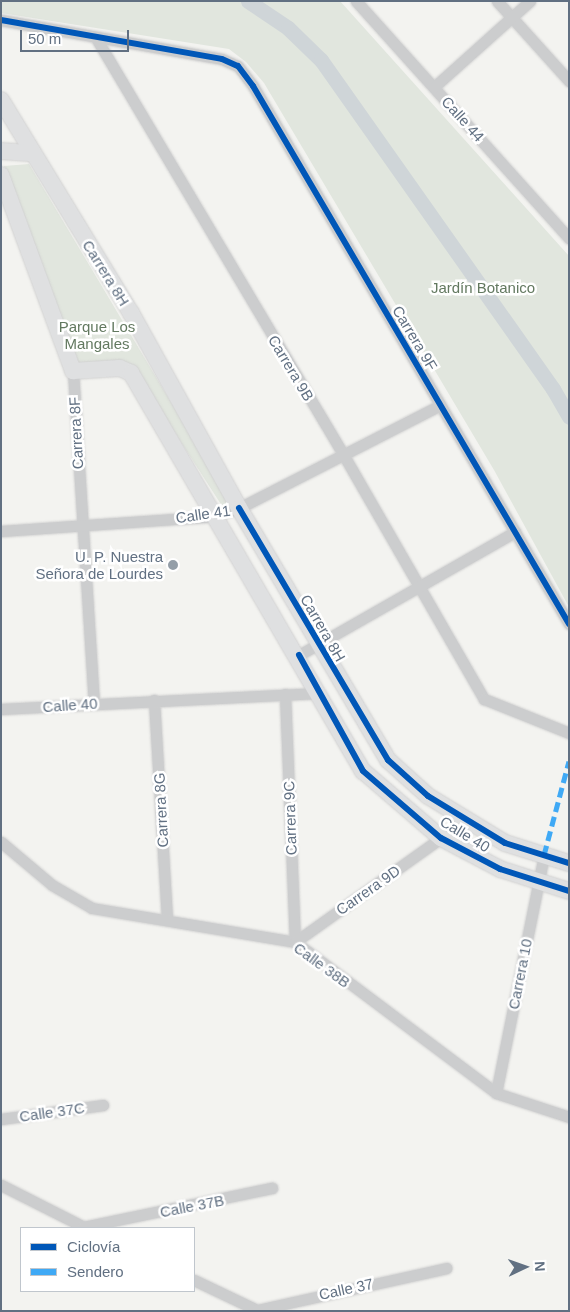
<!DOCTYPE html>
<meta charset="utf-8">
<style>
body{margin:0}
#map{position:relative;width:570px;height:1312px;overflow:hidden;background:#f3f3f0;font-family:Helvetica,sans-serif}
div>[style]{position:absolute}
.green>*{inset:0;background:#e1e6de}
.canal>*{height:15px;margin:-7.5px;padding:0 7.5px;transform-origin:7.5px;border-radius:7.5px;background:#cfd5d8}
.roads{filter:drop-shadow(0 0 1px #d1d1d1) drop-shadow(0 0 1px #d1d1d1)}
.street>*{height:11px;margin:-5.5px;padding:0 5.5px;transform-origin:5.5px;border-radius:5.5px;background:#cccdce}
.secondary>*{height:16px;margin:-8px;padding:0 8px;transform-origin:8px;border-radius:8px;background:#dfe0e1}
.quiet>*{height:5px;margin-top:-2.5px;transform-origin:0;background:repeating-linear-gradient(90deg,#3fa9f5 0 10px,transparent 0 15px)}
.cycleway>*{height:6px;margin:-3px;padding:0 3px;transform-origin:3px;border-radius:3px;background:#0057b8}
.dots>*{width:14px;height:14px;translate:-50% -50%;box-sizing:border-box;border:2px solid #fff;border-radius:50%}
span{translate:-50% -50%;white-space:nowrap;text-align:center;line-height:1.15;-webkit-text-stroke:5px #fff;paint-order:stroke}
.street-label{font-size:15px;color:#617082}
.park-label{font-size:15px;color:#637960}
.poi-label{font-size:15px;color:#617082}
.right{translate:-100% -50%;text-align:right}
.frame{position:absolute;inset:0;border:2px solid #617082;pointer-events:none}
.legend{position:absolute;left:20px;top:1227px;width:175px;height:65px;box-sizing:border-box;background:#fff;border:1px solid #c0c6cd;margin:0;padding:6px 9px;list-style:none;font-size:15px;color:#617082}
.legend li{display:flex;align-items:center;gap:10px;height:25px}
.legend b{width:25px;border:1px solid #c0c6cd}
.north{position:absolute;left:500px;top:1242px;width:50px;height:50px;-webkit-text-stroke:4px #fff;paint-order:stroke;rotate:87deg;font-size:14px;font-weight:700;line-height:20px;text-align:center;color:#617082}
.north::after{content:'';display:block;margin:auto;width:18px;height:22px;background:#617082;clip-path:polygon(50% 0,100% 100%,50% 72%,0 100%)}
.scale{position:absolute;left:20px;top:30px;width:109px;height:22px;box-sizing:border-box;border:2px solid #617082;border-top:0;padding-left:6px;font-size:15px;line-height:18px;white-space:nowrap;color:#617082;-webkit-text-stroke:4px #fff;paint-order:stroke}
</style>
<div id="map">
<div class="green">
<div style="clip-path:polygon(1px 1px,340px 1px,569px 256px,569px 607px,494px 470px,264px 83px,246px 62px,229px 49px,1px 13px)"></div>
<div style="clip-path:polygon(29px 164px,231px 503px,224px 509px,135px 371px,78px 367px,4px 166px)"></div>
</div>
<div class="canal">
<div style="left:248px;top:1px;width:48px;rotate:34deg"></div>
<div style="left:288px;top:28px;width:46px;rotate:44.1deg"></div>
<div style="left:321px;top:60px;width:403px;rotate:54.8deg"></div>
<div style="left:553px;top:389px;width:32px;rotate:60deg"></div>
</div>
<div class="roads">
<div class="street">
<div style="left:356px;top:1px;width:319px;rotate:48.1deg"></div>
<div style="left:497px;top:1px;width:108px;rotate:48deg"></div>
<div style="left:1px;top:20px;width:224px;rotate:10deg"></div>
<div style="left:222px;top:59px;width:17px;rotate:24deg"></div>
<div style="left:238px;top:66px;width:25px;rotate:53deg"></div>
<div style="left:253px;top:86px;width:624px;rotate:59.57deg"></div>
<div style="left:96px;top:38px;width:484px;rotate:59.3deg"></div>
<div style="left:343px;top:454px;width:283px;rotate:60.1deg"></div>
<div style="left:484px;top:699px;width:92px;rotate:21.8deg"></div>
<div style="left:434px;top:87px;width:129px;rotate:-41.9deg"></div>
<div style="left:73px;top:371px;width:333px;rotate:86.4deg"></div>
<div style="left:1px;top:531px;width:213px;rotate:-4deg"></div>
<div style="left:213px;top:516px;width:27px;rotate:-17deg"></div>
<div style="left:239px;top:508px;width:226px;rotate:-27.1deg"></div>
<div style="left:299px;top:655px;width:249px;rotate:-29.7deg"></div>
<div style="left:285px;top:694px;width:248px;rotate:87.7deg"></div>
<div style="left:154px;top:700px;width:220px;rotate:86.6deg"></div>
<div style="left:1px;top:709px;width:318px;rotate:-2.9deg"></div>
<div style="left:1px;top:842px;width:67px;rotate:40.1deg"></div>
<div style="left:52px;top:885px;width:46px;rotate:29.9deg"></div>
<div style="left:92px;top:908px;width:206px;rotate:9.5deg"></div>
<div style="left:295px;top:942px;width:251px;rotate:36.9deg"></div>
<div style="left:496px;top:1093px;width:77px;rotate:18.2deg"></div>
<div style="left:295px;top:942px;width:179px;rotate:-35.5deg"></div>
<div style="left:496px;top:1093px;width:243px;rotate:-78.6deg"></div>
<div style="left:1px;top:1119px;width:103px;rotate:-7.8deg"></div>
<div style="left:1px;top:1185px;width:95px;rotate:26.8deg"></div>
<div style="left:83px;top:1227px;width:193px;rotate:-11.7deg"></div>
<div style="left:194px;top:1280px;width:72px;rotate:25.5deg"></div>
<div style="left:257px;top:1310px;width:194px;rotate:-12.5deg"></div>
</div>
<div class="secondary">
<div style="left:1px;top:100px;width:250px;rotate:58.6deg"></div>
<div style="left:131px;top:313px;width:223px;rotate:61deg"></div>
<div style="left:239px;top:508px;width:293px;rotate:59.4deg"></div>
<div style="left:388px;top:760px;width:54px;rotate:42deg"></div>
<div style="left:428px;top:796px;width:90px;rotate:31.4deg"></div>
<div style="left:505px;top:843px;width:67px;rotate:17.4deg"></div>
<div style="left:1px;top:151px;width:32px;rotate:4deg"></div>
<div style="left:1px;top:175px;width:209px;rotate:69.8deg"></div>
<div style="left:73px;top:371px;width:47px;rotate:-3.7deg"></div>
<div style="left:120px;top:368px;width:12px;rotate:24deg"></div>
<div style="left:131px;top:373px;width:461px;rotate:59.8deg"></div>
<div style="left:363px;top:771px;width:103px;rotate:40.7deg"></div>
<div style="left:441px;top:838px;width:67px;rotate:27.7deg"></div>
<div style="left:500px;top:869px;width:72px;rotate:17.7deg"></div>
</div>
</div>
<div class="quiet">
<div style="left:544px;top:855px;width:97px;rotate:-75.1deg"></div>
</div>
<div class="cycleway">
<div style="left:1px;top:20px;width:224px;rotate:10deg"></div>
<div style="left:222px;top:59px;width:17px;rotate:24deg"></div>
<div style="left:238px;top:66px;width:25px;rotate:53deg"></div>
<div style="left:253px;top:86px;width:624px;rotate:59.57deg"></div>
<div style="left:239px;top:508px;width:293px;rotate:59.4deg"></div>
<div style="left:388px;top:760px;width:54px;rotate:42deg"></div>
<div style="left:428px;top:796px;width:90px;rotate:31.4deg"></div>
<div style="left:505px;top:843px;width:67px;rotate:17.4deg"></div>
<div style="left:299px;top:655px;width:132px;rotate:61.1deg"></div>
<div style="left:363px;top:771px;width:103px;rotate:40.7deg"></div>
<div style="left:441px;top:838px;width:67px;rotate:27.7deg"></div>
<div style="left:500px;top:869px;width:72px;rotate:17.7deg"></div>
</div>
<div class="dots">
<div style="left:173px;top:565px;background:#949ea8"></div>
</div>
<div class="street-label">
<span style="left:463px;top:119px;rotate:48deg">Calle 44</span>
<span style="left:106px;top:273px;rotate:58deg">Carrera 8H</span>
<span style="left:415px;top:338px;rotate:59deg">Carrera 9F</span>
<span style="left:291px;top:368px;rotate:59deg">Carrera 9B</span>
<span style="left:76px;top:433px;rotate:-93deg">Carrera 8F</span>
<span style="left:203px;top:514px;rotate:-8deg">Calle 41</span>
<span style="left:323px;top:628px;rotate:60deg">Carrera 8H</span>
<span style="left:70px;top:705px;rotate:-4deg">Calle 40</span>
<span style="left:161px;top:810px;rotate:-93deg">Carrera 8G</span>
<span style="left:290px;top:818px;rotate:-92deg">Carrera 9C</span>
<span style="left:465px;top:834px;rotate:31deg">Calle 40</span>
<span style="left:368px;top:890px;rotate:-35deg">Carrera 9D</span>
<span style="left:322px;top:965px;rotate:36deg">Calle 38B</span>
<span style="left:520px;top:974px;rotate:-79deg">Carrera 10</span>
<span style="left:52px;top:1112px;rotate:-8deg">Calle 37C</span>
<span style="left:192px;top:1206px;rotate:-11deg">Calle 37B</span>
<span style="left:346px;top:1289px;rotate:-12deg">Calle 37</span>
</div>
<div class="park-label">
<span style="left:483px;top:288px">Jardín Botanico</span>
<span style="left:97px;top:335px">Parque Los<br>Mangales</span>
</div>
<div class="poi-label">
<span class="right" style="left:163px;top:565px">U. P. Nuestra<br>Señora de Lourdes</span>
</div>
<div class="frame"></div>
<ul class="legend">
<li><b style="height:6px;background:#0057b8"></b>Ciclovía</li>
<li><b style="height:6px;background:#3fa9f5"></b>Sendero</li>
</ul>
<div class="north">N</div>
<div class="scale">50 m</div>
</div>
